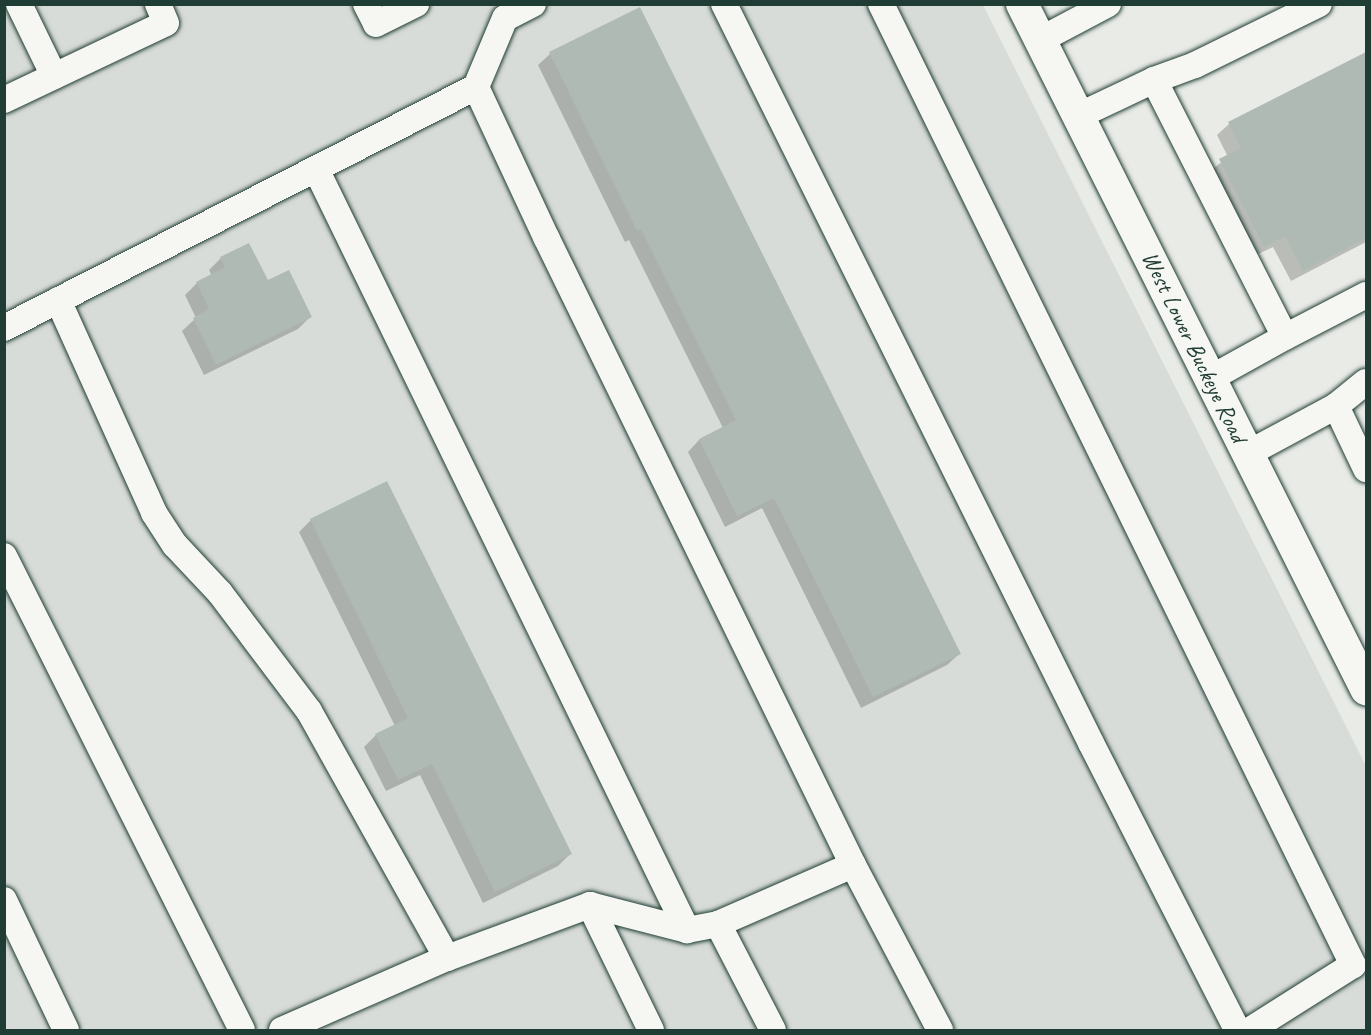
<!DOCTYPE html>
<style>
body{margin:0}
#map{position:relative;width:1371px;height:1035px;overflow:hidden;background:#e9ebe7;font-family:Caveat,sans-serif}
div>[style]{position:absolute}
.built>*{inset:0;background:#d8dcd8}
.shadow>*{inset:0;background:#0003}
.building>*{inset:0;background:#b0bab5}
.roads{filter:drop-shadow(0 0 2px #1f3d34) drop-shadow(0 0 2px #1f3d34)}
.minor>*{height:26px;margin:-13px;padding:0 13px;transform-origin:13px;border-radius:13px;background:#f6f6f2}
.major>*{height:32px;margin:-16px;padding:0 16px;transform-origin:16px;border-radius:16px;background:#f6f6f2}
span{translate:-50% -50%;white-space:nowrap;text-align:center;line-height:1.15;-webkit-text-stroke:4.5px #f6f6f2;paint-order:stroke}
.street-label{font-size:24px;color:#1f3d34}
.frame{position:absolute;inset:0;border:6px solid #1f3d34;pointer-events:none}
</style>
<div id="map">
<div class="built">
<div style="clip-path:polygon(5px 5px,983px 5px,1366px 766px,1366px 1030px,5px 1030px)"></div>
</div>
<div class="shadow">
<div style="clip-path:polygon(639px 9px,959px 654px,947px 665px,861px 708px,762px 508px,725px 527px,688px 452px,699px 440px,723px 428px,629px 240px,625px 242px,538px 65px,550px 54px)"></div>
<div style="clip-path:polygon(1366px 53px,1366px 242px,1291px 281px,1273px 247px,1252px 257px,1209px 172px,1228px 157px,1217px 135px,1229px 124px)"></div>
<div style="clip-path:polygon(221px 258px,267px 282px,310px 317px,298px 329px,204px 375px,182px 331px,196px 318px,185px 295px,197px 283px,212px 276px,209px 270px)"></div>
<div style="clip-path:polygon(311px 520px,570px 854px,558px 866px,483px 903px,420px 775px,386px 791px,364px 747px,376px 735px,395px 726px,299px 532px)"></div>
</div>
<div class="building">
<div style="clip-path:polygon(640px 7px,961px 654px,873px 697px,774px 498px,737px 516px,699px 439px,736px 420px,641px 229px,637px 231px,549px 52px)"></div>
<div style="clip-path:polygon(1366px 52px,1366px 238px,1303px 271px,1285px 236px,1264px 247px,1219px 159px,1241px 148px,1228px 122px)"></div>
<div style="clip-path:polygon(249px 243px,268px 280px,289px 270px,312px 317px,216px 365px,193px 318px,209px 309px,196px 282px,225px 267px,220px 257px)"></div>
<div style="clip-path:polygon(387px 481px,572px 854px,495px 892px,432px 764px,398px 780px,375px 734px,408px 718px,310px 519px)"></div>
</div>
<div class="roads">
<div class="minor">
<div style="left:19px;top:4px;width:80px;rotate:64.1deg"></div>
<div style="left:366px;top:4px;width:22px;rotate:63deg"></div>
<div style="left:376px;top:24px;width:45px;rotate:-26.6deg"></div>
<div style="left:533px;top:4px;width:31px;rotate:153deg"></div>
<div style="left:505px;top:18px;width:75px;rotate:112.8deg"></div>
<div style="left:476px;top:87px;width:166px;rotate:65deg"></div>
<div style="left:546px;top:237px;width:699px;rotate:63.95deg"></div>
<div style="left:853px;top:865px;width:187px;rotate:62.2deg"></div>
<div style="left:724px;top:4px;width:825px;rotate:63.59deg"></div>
<div style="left:1091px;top:743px;width:322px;rotate:63deg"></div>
<div style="left:881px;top:4px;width:1071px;rotate:63.84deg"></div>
<div style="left:1353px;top:965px;width:122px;rotate:147.7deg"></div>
<div style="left:1040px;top:40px;width:77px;rotate:-27.9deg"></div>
<div style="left:1154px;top:80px;width:44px;rotate:-20.1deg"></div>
<div style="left:1195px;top:65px;width:138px;rotate:-26.2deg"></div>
<div style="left:4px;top:100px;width:179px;rotate:-25.4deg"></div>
<div style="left:166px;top:23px;width:21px;rotate:-113deg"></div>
<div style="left:1078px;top:116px;width:84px;rotate:-25.3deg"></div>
<div style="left:1154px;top:80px;width:288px;rotate:63deg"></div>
<div style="left:1285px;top:337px;width:85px;rotate:151deg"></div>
<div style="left:316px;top:169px;width:847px;rotate:64.01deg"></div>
<div style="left:58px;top:300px;width:234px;rotate:65.7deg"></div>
<div style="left:154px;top:513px;width:38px;rotate:57deg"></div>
<div style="left:175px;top:545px;width:66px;rotate:46.8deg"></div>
<div style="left:220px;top:593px;width:148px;rotate:53deg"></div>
<div style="left:309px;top:711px;width:283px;rotate:60.8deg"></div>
<div style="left:4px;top:328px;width:530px;rotate:-27.05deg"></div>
<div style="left:1285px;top:337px;width:91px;rotate:-27.4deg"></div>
<div style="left:1336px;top:406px;width:38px;rotate:-39deg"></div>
<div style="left:1247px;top:454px;width:101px;rotate:-28.3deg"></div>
<div style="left:1336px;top:406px;width:70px;rotate:64.5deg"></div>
<div style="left:4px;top:556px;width:530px;rotate:63.34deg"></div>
<div style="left:4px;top:900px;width:144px;rotate:64.5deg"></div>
<div style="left:590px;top:905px;width:139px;rotate:64deg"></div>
<div style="left:718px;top:924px;width:119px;rotate:62.6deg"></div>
<div style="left:282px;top:1030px;width:180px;rotate:-23.6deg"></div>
<div style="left:447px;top:958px;width:153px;rotate:-20.3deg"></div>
<div style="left:590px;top:905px;width:100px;rotate:14.5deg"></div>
<div style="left:687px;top:930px;width:32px;rotate:-11deg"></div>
<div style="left:718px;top:924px;width:147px;rotate:-23.6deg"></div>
</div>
<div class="major">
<div style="left:1022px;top:4px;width:767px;rotate:63.33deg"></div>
</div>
</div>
<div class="street-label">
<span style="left:1194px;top:347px;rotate:64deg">West Lower Buckeye Road</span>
</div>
<div class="frame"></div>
</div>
